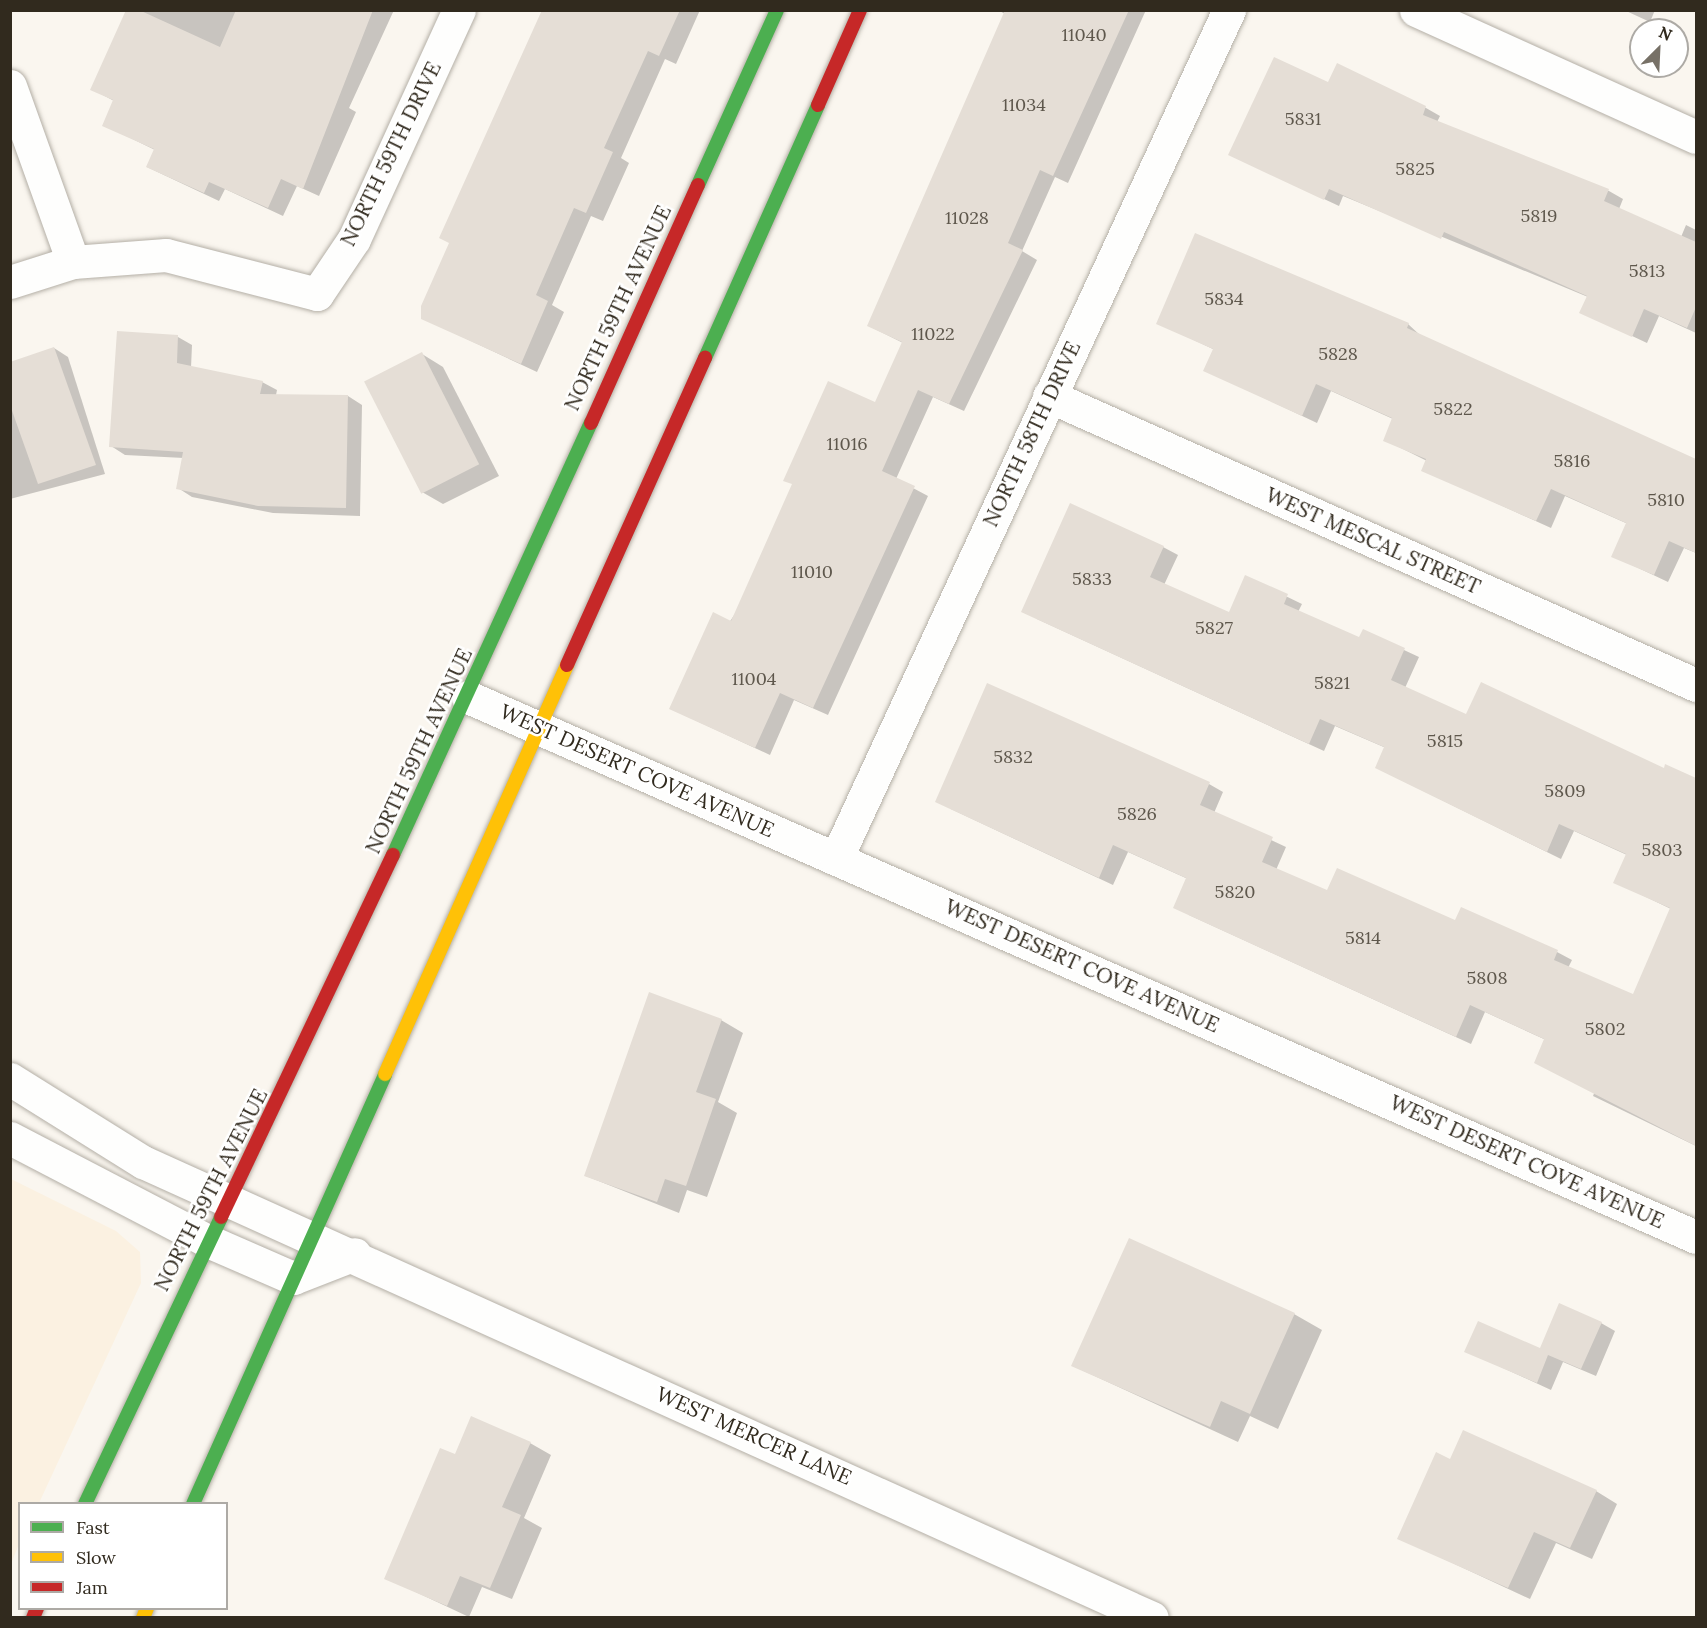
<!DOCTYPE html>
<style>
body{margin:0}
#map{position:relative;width:1707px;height:1628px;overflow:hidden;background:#faf6ef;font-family:Lora,serif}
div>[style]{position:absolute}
.built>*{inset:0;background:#fbf1e1}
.shadow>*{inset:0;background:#0003}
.building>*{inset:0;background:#e5ded6;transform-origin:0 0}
.roads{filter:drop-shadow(0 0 2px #b4afa6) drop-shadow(0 0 2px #b4afa6)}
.street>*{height:33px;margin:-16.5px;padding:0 16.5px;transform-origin:16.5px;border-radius:16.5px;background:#fefefd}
.fast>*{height:14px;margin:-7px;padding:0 7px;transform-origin:7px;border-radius:7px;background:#4caf50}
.slow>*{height:14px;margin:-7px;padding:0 7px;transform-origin:7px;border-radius:7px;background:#ffc107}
.jam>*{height:14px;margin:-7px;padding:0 7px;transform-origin:7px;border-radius:7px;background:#c62828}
span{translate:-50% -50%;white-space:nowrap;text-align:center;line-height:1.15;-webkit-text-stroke:5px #fff;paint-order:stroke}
.number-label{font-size:18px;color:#5e574c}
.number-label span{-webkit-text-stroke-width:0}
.street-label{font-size:21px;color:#312a1e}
.frame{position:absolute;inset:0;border:12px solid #312a1e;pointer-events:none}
.legend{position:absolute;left:18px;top:1502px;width:210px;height:108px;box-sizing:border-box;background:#fff;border:2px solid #adaaa5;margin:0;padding:8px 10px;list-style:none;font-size:18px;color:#312a1e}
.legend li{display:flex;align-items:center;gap:12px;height:30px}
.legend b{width:30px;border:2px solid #adaaa5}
.north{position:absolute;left:1629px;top:18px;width:60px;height:60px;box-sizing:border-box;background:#fff;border:2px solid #adaaa5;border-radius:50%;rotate:24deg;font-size:16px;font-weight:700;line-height:24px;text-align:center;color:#312a1e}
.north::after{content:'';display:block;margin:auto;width:21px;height:27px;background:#777167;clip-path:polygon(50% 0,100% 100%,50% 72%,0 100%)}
</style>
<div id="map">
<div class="built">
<div style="clip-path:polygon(11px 1179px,116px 1231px,140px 1252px,141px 1283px,39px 1503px,20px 1504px,19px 1544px,11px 1564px)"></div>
</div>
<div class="shadow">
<div style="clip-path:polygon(127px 10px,394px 10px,349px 108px,356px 112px,319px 196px,297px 186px,283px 216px,225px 189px,219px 201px,147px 167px,155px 150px,104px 125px,114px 101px,92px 89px)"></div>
<div style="clip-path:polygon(543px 10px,700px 10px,676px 64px,665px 59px,621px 158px,629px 163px,603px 221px,591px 216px,552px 305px,564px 312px,537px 372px,422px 318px)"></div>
<div style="clip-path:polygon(998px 10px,1146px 10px,1068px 183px,1055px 177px,1022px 251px,1037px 260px,964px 411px,933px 397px,896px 479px,928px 496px,828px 715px,794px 700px,770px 755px,671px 709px,876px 404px,903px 343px,869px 326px,1005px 14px)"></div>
<div style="clip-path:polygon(1624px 10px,1655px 10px,1650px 22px)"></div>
<div style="clip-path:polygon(1337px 65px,1426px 108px,1440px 116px,1437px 122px,1609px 191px,1623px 199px,1619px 209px,1681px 237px,1686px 225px,1696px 230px,1696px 333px,1659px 316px,1647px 343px,1581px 312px,1588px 297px,1343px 196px,1339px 206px,1230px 155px,1328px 84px)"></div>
<div style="clip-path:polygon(1158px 323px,1408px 324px,1421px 336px,1696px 460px,1696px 553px,1684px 548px,1668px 582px,1613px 556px,1628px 524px,1565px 496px,1551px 528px,1423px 470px,1427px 461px,1385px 440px,1393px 419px,1331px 391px,1317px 423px,1205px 370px,1215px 350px)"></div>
<div style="clip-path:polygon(118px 333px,178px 337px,192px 345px,191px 368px,262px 382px,277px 390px,276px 395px,348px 396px,362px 405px,360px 516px,273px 513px,192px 497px,178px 488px,184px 458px,125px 455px,111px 446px)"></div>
<div style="clip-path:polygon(54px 348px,68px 357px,105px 474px,10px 499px,10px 365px)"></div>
<div style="clip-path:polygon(422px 354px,443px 367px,499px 476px,443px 504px,422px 492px)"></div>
<div style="clip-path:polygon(1163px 547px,1178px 555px,1164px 585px,1230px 614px,1246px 577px,1302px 604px,1298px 612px,1360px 639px,1363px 631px,1419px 657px,1405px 688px,1467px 716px,1664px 770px,1666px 766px,1696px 779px,1696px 990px,1688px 1009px,1696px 1012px,1696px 1146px,1593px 1096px,1595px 1091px,1546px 1040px,1485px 1012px,1471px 1044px,1189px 915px,1188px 879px,1128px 852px,1113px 885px,951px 809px,1209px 784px,1223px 792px,1214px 813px,1286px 847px,1276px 870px,1328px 892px,1455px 922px,1461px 909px,1557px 952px,1572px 960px,1568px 968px,1633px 996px,1671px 909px,1615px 882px,1627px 855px,1574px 831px,1561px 859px,1377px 768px,1386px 748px,1335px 726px,1324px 751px,1037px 619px)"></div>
<div style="clip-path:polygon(721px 1020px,743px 1033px,718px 1102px,737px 1113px,707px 1197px,687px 1190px,679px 1213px,586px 1176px)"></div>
<div style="clip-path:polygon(1294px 1314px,1322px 1330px,1278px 1429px,1250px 1416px,1238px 1442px,1073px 1366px)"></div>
<div style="clip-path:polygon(1601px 1323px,1615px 1331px,1596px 1376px,1563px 1362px,1551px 1390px,1466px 1351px,1541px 1350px)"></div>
<div style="clip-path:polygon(530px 1443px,551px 1455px,524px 1518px,542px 1528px,512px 1599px,482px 1587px,469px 1617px,386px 1578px,456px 1456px)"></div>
<div style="clip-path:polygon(1451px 1461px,1596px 1491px,1617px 1504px,1592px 1559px,1556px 1543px,1530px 1599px,1399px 1538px)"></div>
</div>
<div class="building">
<div style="clip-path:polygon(126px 10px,139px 10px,220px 47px,236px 10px,373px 10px,303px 189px,281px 179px,268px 208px,209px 182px,204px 193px,146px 167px,154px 149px,102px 126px,113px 100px,90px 90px)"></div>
<div style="clip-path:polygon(542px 10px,680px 10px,659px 56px,648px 51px,604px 148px,613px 152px,586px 213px,574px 208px,536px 295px,548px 301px,521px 364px,421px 319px,421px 306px,449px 243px,439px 238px)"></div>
<div style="clip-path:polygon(1005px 10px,1129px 10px,1053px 176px,1040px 170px,1008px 243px,1023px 250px,949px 404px,918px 390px,882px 471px,915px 486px,813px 708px,780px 693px,755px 748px,669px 709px,713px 612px,731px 621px,792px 484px,783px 481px,828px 381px,875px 402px,902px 342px,867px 326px)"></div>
<div style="clip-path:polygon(1274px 57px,1328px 82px,1337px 63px,1426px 106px,1423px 115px,1609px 189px,1604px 201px,1696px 242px,1696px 307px,1687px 328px,1644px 309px,1632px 337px,1579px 313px,1587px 296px,1444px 232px,1441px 239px,1329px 189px,1324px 200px,1228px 155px)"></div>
<div style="clip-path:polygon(1195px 233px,1409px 323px,1407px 328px,1696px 459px,1696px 553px,1669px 541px,1654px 575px,1611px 557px,1626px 523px,1551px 489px,1536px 521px,1421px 471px,1426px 459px,1383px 441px,1392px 418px,1316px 384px,1302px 416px,1203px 371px,1213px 349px,1156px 324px)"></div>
<div style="clip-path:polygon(117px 331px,178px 335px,177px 363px,263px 381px,260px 394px,348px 395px,346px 508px,258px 506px,176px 489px,183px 452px,109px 447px)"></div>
<div style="clip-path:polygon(54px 347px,96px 465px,38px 484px,10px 405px,10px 362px)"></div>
<div style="left:422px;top:352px;width:126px;height:65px;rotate:63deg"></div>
<div style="clip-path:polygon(1070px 503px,1164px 546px,1150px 577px,1229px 612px,1245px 575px,1288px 594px,1284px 604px,1359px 637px,1363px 629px,1405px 648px,1391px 680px,1466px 714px,1481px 682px,1664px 768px,1665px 764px,1696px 778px,1696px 1146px,1534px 1063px,1544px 1039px,1470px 1005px,1456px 1037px,1173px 908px,1186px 878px,1113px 845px,1099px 878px,935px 802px,987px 683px,1210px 782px,1200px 805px,1273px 837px,1262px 862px,1327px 890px,1337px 868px,1455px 920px,1461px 907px,1558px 950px,1554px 960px,1633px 994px,1670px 908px,1613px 883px,1626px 854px,1559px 824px,1547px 852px,1375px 768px,1384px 747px,1320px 719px,1309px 744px,1021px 612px)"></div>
<div style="clip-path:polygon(649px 992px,722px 1019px,696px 1092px,716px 1099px,686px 1186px,665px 1179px,657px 1202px,584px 1176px)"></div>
<div style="clip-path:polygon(1129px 1238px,1295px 1313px,1250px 1414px,1221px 1401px,1210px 1427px,1071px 1366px)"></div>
<div style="clip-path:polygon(1559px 1303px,1602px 1322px,1581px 1369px,1548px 1355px,1537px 1383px,1464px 1352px,1478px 1321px,1540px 1348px)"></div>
<div style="clip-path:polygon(471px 1416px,531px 1442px,502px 1507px,521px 1515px,490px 1588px,460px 1576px,447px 1606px,384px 1579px,440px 1448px,455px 1454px)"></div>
<div style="clip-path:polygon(1463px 1430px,1597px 1490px,1570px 1548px,1534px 1532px,1508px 1588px,1397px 1539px,1436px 1452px,1450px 1459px)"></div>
</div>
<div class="roads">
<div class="street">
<div style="left:1416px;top:10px;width:307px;rotate:24.4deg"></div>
<div style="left:10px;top:86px;width:187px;rotate:70.3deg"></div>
<div style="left:10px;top:282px;width:66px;rotate:-17.6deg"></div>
<div style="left:73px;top:262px;width:93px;rotate:-4.3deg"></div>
<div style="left:166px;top:255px;width:156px;rotate:14.5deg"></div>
<div style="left:317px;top:294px;width:66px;rotate:-56.1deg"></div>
<div style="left:354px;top:239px;width:252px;rotate:-65.4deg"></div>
<div style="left:1049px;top:396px;width:709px;rotate:24.07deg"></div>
<div style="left:468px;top:697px;width:1341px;rotate:23.74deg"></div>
<div style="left:836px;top:859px;width:936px;rotate:-65.16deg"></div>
<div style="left:10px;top:1079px;width:157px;rotate:32deg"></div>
<div style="left:143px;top:1162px;width:1107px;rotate:24.32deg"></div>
<div style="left:10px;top:1138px;width:223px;rotate:27.5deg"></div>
<div style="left:208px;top:1241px;width:93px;rotate:23.5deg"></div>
<div style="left:293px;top:1278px;width:66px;rotate:-21.2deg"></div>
</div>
<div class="fast">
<div style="left:698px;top:185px;width:192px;rotate:-65.7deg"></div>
<div style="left:705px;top:358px;width:277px;rotate:-65.9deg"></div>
<div style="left:393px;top:855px;width:475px;rotate:-65.4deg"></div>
<div style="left:85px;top:1504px;width:318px;rotate:-64.6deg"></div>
<div style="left:193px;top:1504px;width:471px;rotate:-65.9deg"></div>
</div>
<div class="slow">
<div style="left:385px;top:1074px;width:448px;rotate:-66deg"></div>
<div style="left:143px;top:1618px;width:11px;rotate:-68deg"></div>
</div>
<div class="jam">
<div style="left:818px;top:105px;width:104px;rotate:-66.1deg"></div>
<div style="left:591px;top:423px;width:261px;rotate:-65.8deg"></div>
<div style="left:567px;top:665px;width:337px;rotate:-65.8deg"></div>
<div style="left:221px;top:1217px;width:401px;rotate:-64.6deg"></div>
<div style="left:33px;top:1618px;width:11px;rotate:-68deg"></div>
</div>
</div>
<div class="number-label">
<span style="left:1084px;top:35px">11040</span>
<span style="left:1024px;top:105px">11034</span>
<span style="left:1303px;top:119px">5831</span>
<span style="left:1415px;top:169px">5825</span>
<span style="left:1539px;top:216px">5819</span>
<span style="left:967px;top:218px">11028</span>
<span style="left:1647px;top:271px">5813</span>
<span style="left:1224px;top:299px">5834</span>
<span style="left:933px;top:334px">11022</span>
<span style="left:1338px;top:354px">5828</span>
<span style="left:1453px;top:409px">5822</span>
<span style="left:847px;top:444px">11016</span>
<span style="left:1572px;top:461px">5816</span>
<span style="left:1666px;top:500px">5810</span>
<span style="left:812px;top:572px">11010</span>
<span style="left:1092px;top:579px">5833</span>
<span style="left:1214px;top:628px">5827</span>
<span style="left:754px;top:679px">11004</span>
<span style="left:1332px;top:683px">5821</span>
<span style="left:1445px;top:741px">5815</span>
<span style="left:1013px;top:757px">5832</span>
<span style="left:1565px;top:791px">5809</span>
<span style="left:1137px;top:814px">5826</span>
<span style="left:1662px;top:850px">5803</span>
<span style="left:1235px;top:892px">5820</span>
<span style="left:1363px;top:938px">5814</span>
<span style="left:1487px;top:978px">5808</span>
<span style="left:1605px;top:1029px">5802</span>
</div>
<div class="street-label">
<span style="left:391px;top:154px;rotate:-64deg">NORTH 59TH DRIVE</span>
<span style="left:618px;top:308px;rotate:-65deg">NORTH 59TH AVENUE</span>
<span style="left:1032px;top:434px;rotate:-65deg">NORTH 58TH DRIVE</span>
<span style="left:1373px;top:541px;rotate:24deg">WEST MESCAL STREET</span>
<span style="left:419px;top:751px;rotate:-65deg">NORTH 59TH AVENUE</span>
<span style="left:637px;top:771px;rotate:24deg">WEST DESERT COVE AVENUE</span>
<span style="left:1082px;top:966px;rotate:24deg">WEST DESERT COVE AVENUE</span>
<span style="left:1527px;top:1162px;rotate:24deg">WEST DESERT COVE AVENUE</span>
<span style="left:211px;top:1190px;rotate:-63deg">NORTH 59TH AVENUE</span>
<span style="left:754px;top:1436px;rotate:24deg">WEST MERCER LANE</span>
</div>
<div class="frame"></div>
<ul class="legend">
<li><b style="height:8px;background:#4caf50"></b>Fast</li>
<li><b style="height:8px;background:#ffc107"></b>Slow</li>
<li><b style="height:8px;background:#c62828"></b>Jam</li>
</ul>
<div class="north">N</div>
</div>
